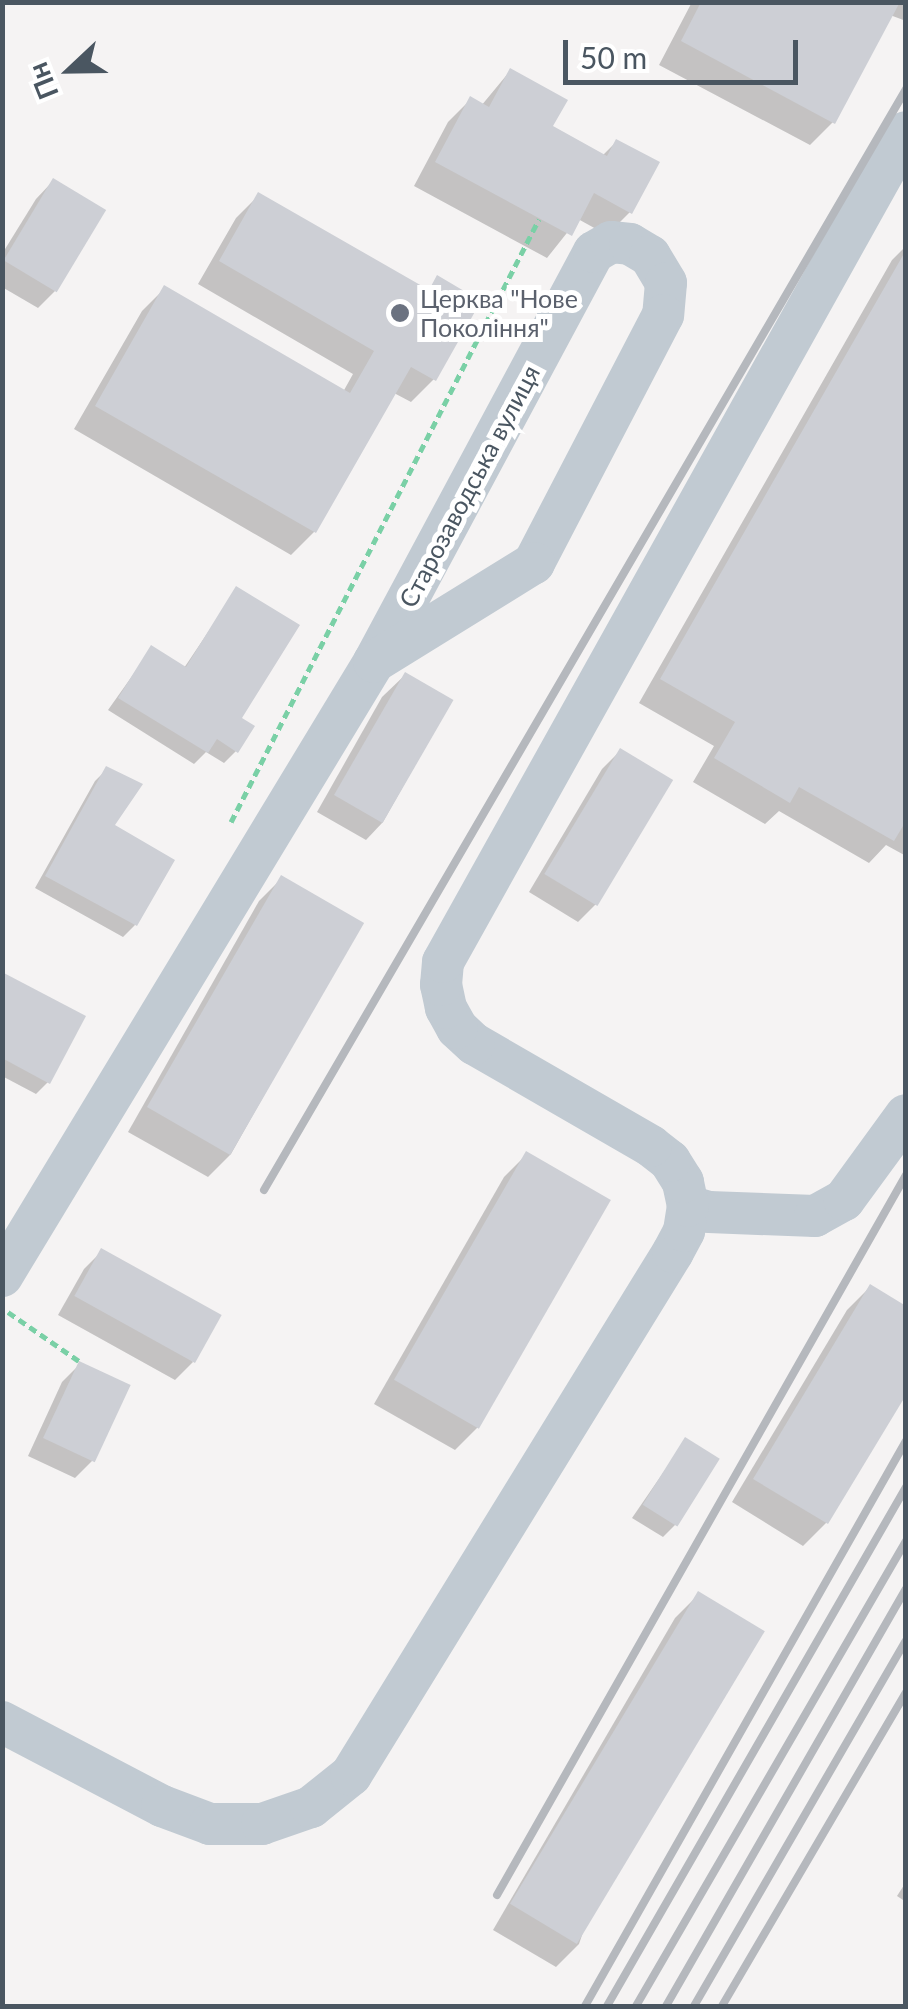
<!DOCTYPE html>
<meta charset="utf-8">
<style>
body{margin:0}
#map{position:relative;width:908px;height:2009px;overflow:hidden;background:#f5f3f3;font-family:Lato,sans-serif}
div>[style]{position:absolute}
.shadow>*{inset:0;background:#0003}
.building>*{inset:0;background:#cdcfd5;transform-origin:0 0}
.path>*{height:5px;margin-top:-2.5px;transform-origin:0;background:repeating-linear-gradient(90deg,#7ad0a6 0 8px,transparent 0 13px)}
.minor>*{height:42px;margin:-21px;padding:0 21px;transform-origin:21px;border-radius:21px;background:#c1cad2}
.rail>*{height:8px;margin:-4px;padding:0 4px;transform-origin:4px;border-radius:4px;background:#b5b8bd}
.dots>*{width:28px;height:28px;translate:-50% -50%;box-sizing:border-box;border:5px solid #fff;border-radius:50%}
span{translate:-50% -50%;white-space:nowrap;text-align:center;line-height:1.15;-webkit-text-stroke:10px #fff;paint-order:stroke}
.worship-label{font-size:25px;color:#5b616d}
.left{translate:0 -50%;text-align:left}
.street-label{font-size:25px;color:#4a5661}
.frame{position:absolute;inset:0;border:5px solid #4a5661;pointer-events:none}
.north{position:absolute;left:20px;top:20px;width:100px;height:100px;-webkit-text-stroke:8px #fff;paint-order:stroke;rotate:248deg;font-size:28px;font-weight:700;line-height:40px;text-align:center;color:#4a5661}
.north::after{content:'';display:block;margin:auto;width:35px;height:45px;background:#4a5661;clip-path:polygon(50% 0,100% 100%,50% 72%,0 100%)}
.scale{position:absolute;left:563px;top:40px;width:235px;height:45px;box-sizing:border-box;border:5px solid #4a5661;border-top:0;padding-left:12px;font-size:30px;line-height:35px;white-space:nowrap;color:#4a5661;-webkit-text-stroke:8px #fff;paint-order:stroke}
</style>
<div id="map">
<div class="shadow">
<div style="clip-path:polygon(692px 2px,906px 2px,906px 21px,890px 15px,833px 122px,810px 145px,659px 65px)"></div>
<div style="clip-path:polygon(510px 71px,550px 127px,602px 156px,616px 142px,630px 212px,607px 235px,578px 219px,547px 258px,414px 186px,448px 122px,471px 99px,481px 106px)"></div>
<div style="clip-path:polygon(53px 181px,56px 290px,38px 308px,2px 287px,2px 254px,36px 199px)"></div>
<div style="clip-path:polygon(259px 195px,426px 291px,438px 279px,434px 379px,411px 402px,394px 393px,314px 532px,291px 555px,74px 429px,142px 311px,165px 288px,343px 392px,353px 374px,198px 284px,236px 218px)"></div>
<div style="clip-path:polygon(906px 246px,906px 856px,886px 845px,869px 863px,779px 811px,765px 824px,693px 782px,714px 746px,639px 703px,892px 260px)"></div>
<div style="clip-path:polygon(237px 589px,236px 751px,224px 763px,206px 752px,194px 764px,108px 710px,152px 648px,184px 668px)"></div>
<div style="clip-path:polygon(405px 675px,451px 701px,383px 822px,366px 840px,317px 812px,382px 697px)"></div>
<div style="clip-path:polygon(620px 751px,596px 904px,578px 922px,529px 892px,602px 769px)"></div>
<div style="clip-path:polygon(107px 769px,112px 826px,135px 925px,123px 937px,35px 888px,95px 781px)"></div>
<div style="clip-path:polygon(282px 878px,361px 923px,231px 1154px,208px 1177px,128px 1132px,259px 901px)"></div>
<div style="clip-path:polygon(2px 982px,48px 1082px,36px 1094px,2px 1076px)"></div>
<div style="clip-path:polygon(527px 1154px,478px 1427px,455px 1450px,374px 1404px,504px 1177px)"></div>
<div style="clip-path:polygon(102px 1251px,193px 1362px,175px 1380px,58px 1315px,84px 1269px)"></div>
<div style="clip-path:polygon(870px 1287px,906px 1390px,826px 1523px,803px 1546px,732px 1502px,847px 1310px)"></div>
<div style="clip-path:polygon(80px 1364px,93px 1460px,75px 1478px,28px 1456px,62px 1382px)"></div>
<div style="clip-path:polygon(685px 1441px,675px 1525px,663px 1537px,632px 1518px)"></div>
<div style="clip-path:polygon(698px 1595px,579px 1944px,556px 1967px,493px 1930px,675px 1618px)"></div>
<div style="clip-path:polygon(906px 1882px,906px 1902px,897px 1896px)"></div>
</div>
<div class="building">
<div style="clip-path:polygon(701px 2px,900px 2px,835px 124px,681px 41px)"></div>
<div style="clip-path:polygon(510px 68px,568px 100px,553px 126px,607px 156px,616px 139px,660px 162px,632px 214px,594px 193px,572px 236px,435px 162px,470px 96px,489px 107px)"></div>
<div style="left:53px;top:178px;width:62px;height:96px;rotate:31deg"></div>
<div style="clip-path:polygon(258px 192px,429px 290px,437px 275px,481px 301px,436px 381px,411px 367px,316px 533px,95px 406px,164px 285px,350px 393px,374px 351px,219px 261px)"></div>
<div style="clip-path:polygon(906px 250px,906px 821px,894px 841px,799px 787px,790px 803px,714px 758px,735px 722px,660px 679px)"></div>
<div style="clip-path:polygon(236px 586px,300px 625px,242px 718px,255px 726px,238px 753px,217px 739px,208px 753px,118px 698px,151px 645px,186px 667px)"></div>
<div style="left:405px;top:672px;width:56px;height:142px;rotate:30deg"></div>
<div style="left:620px;top:748px;width:62px;height:147px;rotate:31deg"></div>
<div style="clip-path:polygon(106px 766px,143px 784px,115px 825px,175px 860px,137px 926px,45px 876px)"></div>
<div style="left:281px;top:875px;width:96px;height:268px;rotate:30deg"></div>
<div style="clip-path:polygon(2px 972px,86px 1016px,50px 1084px,2px 1058px)"></div>
<div style="left:526px;top:1151px;width:98px;height:264px;rotate:30deg"></div>
<div style="left:101px;top:1248px;width:138px;height:55px;rotate:29deg"></div>
<div style="clip-path:polygon(870px 1284px,906px 1306px,906px 1395px,828px 1524px,753px 1479px)"></div>
<div style="left:79px;top:1361px;width:57px;height:85px;rotate:25deg"></div>
<div style="left:685px;top:1437px;width:41px;height:80px;rotate:32deg"></div>
<div style="left:698px;top:1591px;width:78px;height:365px;rotate:31deg"></div>
</div>
<div class="path">
<div style="left:231px;top:822px;width:677px;rotate:-62.94deg"></div>
<div style="left:8px;top:1312px;width:86px;rotate:34.6deg"></div>
</div>
<div class="minor">
<div style="left:688px;top:1206px;width:22px;rotate:16deg"></div>
<div style="left:709px;top:1212px;width:106px;rotate:2.2deg"></div>
<div style="left:815px;top:1216px;width:33px;rotate:-29deg"></div>
<div style="left:844px;top:1200px;width:105px;rotate:-53.9deg"></div>
<div style="left:2px;top:1276px;width:718px;rotate:-58.79deg"></div>
<div style="left:374px;top:662px;width:465px;rotate:-61.8deg"></div>
<div style="left:594px;top:252px;width:20px;rotate:-30deg"></div>
<div style="left:611px;top:242px;width:19px;rotate:6deg"></div>
<div style="left:630px;top:244px;width:23px;rotate:31deg"></div>
<div style="left:650px;top:256px;width:31px;rotate:59deg"></div>
<div style="left:666px;top:283px;width:32px;rotate:95deg"></div>
<div style="left:663px;top:315px;width:280px;rotate:117.5deg"></div>
<div style="left:534px;top:563px;width:188px;rotate:148.3deg"></div>
<div style="left:2px;top:1722px;width:181px;rotate:27.7deg"></div>
<div style="left:162px;top:1806px;width:51px;rotate:20.6deg"></div>
<div style="left:210px;top:1824px;width:52px"></div>
<div style="left:262px;top:1824px;width:52px;rotate:-19.1deg"></div>
<div style="left:311px;top:1807px;width:51px;rotate:-38.7deg"></div>
<div style="left:351px;top:1775px;width:614px;rotate:-58.38deg"></div>
<div style="left:673px;top:1252px;width:24px;rotate:-62deg"></div>
<div style="left:684px;top:1231px;width:25px;rotate:-81deg"></div>
<div style="left:688px;top:1206px;width:25px;rotate:-102deg"></div>
<div style="left:683px;top:1182px;width:25px;rotate:-122deg"></div>
<div style="left:670px;top:1161px;width:24px;rotate:-142deg"></div>
<div style="left:651px;top:1146px;width:204px;rotate:-150deg"></div>
<div style="left:474px;top:1044px;width:23px;rotate:-137deg"></div>
<div style="left:457px;top:1028px;width:23px;rotate:-119deg"></div>
<div style="left:446px;top:1008px;width:24px;rotate:-102deg"></div>
<div style="left:441px;top:985px;width:23px;rotate:-85deg"></div>
<div style="left:443px;top:962px;width:950px;rotate:-60.85deg"></div>
</div>
<div class="rail">
<div style="left:264px;top:1190px;width:1275px;rotate:-59.75deg"></div>
<div style="left:497px;top:1895px;width:828px;rotate:-60.4deg"></div>
<div style="left:585px;top:2006px;width:650px;rotate:-60.4deg"></div>
<div style="left:607px;top:2006px;width:599px;rotate:-60.05deg"></div>
<div style="left:636px;top:2006px;width:538px;rotate:-59.86deg"></div>
<div style="left:666px;top:2006px;width:481px;rotate:-60.1deg"></div>
<div style="left:694px;top:2006px;width:422px;rotate:-59.9deg"></div>
<div style="left:722px;top:2006px;width:364px;rotate:-59.6deg"></div>
</div>
<div class="dots">
<div style="left:400px;top:313px;background:#6b7280"></div>
</div>
<div class="worship-label">
<span class="left" style="left:420px;top:313px">Церква "Нове<br>Покоління"</span>
</div>
<div class="street-label">
<span style="left:469px;top:486px;rotate:-62deg">Старозаводська вулиця</span>
</div>
<div class="frame"></div>
<div class="north">Пн</div>
<div class="scale">50 m</div>
</div>
